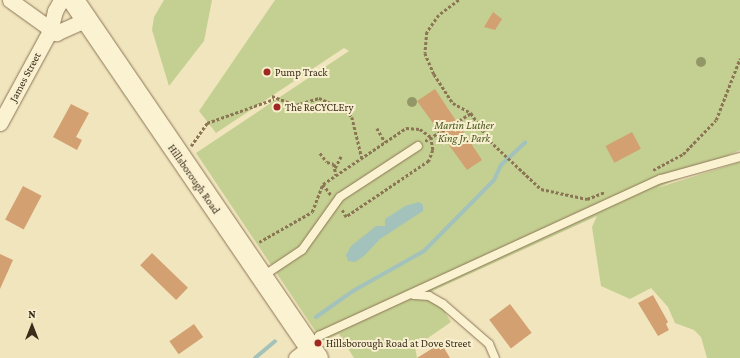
<!DOCTYPE html>
<style>
body{margin:0}
#map{position:relative;width:740px;height:358px;overflow:hidden;background:#f1e5be;font-family:"Crimson Pro",serif}
div>[style]{position:absolute}
.green>*{inset:0;background:#c4d091}
.water>*{inset:0;background:#a2c2bb}
.stream>*{height:4px;margin:-2px;padding:0 2px;transform-origin:2px;border-radius:2px;background:#a2c2bb}
.building>*{inset:0;background:#d3a071;transform-origin:0 0}
.path>*{height:2.5px;margin-top:-1.25px;transform-origin:0;background:repeating-linear-gradient(90deg,#8b7555 0 3px,transparent 0 5px)}
.roads{filter:drop-shadow(0 0 1px #8b7555) drop-shadow(0 0 1px #8b7555)}
.service>*{height:8px;margin:-4px;padding:0 4px;transform-origin:4px;border-radius:4px;background:#fbf2d2}
.minor>*{height:15px;margin:-7.5px;padding:0 7.5px;transform-origin:7.5px;border-radius:7.5px;background:#fbf2d2}
.secondary>*{height:21px;margin:-10.5px;padding:0 10.5px;transform-origin:10.5px;border-radius:10.5px;background:#fbf2d2}
.trees>*{width:10px;height:10px;margin:-5px;border-radius:50%;background:#939767}
.dots>*{width:11px;height:11px;translate:-50% -50%;box-sizing:border-box;border:2px solid #f8efce;border-radius:50%}
span{translate:-50% -50%;white-space:nowrap;text-align:center;line-height:1.15;-webkit-text-stroke:4px #f8efce;paint-order:stroke}
.poi-label{font-size:11px;color:#392c1b}
.left{translate:0 -50%;text-align:left}
.street-label{font-size:11px;color:#392c1b}
.park-label{font-size:11px;color:#465720;font-style:italic}
.north{position:absolute;left:12px;top:306px;width:40px;height:40px;-webkit-text-stroke:3px #f8efce;paint-order:stroke;rotate:0deg;font-size:11px;font-weight:700;line-height:16px;text-align:center;color:#392c1b}
.north::after{content:'';display:block;margin:auto;width:14px;height:18px;background:#392c1b;clip-path:polygon(50% 0,100% 100%,50% 72%,0 100%)}
</style>
<div id="map">
<div class="green">
<div style="clip-path:polygon(164px 0,212px 0,204px 41px,169px 86px,152px 30px,154px 17px)"></div>
<div style="clip-path:polygon(275px 0,740px 0,740px 150px,657px 188px,740px 162px,740px 358px,707px 358px,701px 337px,694px 330px,675px 323px,668px 307px,651px 288px,630px 299px,601px 286px,592px 227px,597px 216px,432px 291px,451px 322px,415px 347px,417px 358px,354px 358px,339px 334px,322px 341px,196px 153px,349px 51px,344px 48px,216px 133px,199px 111px)"></div>
</div>
<div class="water">
<div style="clip-path:polygon(419px 202px,423px 205px,423px 211px,380px 239px,364px 256px,355px 262px,348px 261px,346px 255px,351px 246px,376px 226px,385px 226px,385px 219px,405px 206px)"></div>
</div>
<div class="stream">
<div style="left:316px;top:317px;width:45px;rotate:-35.1deg"></div>
<div style="left:353px;top:291px;width:81px;rotate:-29.4deg"></div>
<div style="left:424px;top:251px;width:100px;rotate:-45.4deg"></div>
<div style="left:494px;top:180px;width:17px;rotate:-65deg"></div>
<div style="left:501px;top:165px;width:33px;rotate:-43deg"></div>
<div style="left:255px;top:358px;width:26px;rotate:-40deg"></div>
</div>
<div class="building">
<div style="clip-path:polygon(493px 12px,502px 19px,495px 30px,484px 27px)"></div>
<div style="clip-path:polygon(435px 89px,482px 160px,467px 170px,417px 101px)"></div>
<div style="clip-path:polygon(71px 104px,89px 113px,76px 137px,82px 140px,77px 150px,53px 137px)"></div>
<div style="left:632px;top:132px;width:19px;height:30px;rotate:62deg"></div>
<div style="left:23px;top:186px;width:21px;height:38px;rotate:28deg"></div>
<div style="left:152px;top:253px;width:50px;height:17px;rotate:44deg"></div>
<div style="clip-path:polygon(0 254px,13px 260px,0 289px)"></div>
<div style="clip-path:polygon(653px 295px,668px 322px,666px 324px,669px 330px,658px 336px,638px 303px)"></div>
<div style="left:510px;top:304px;width:36px;height:26px;rotate:53deg"></div>
<div style="left:194px;top:324px;width:16px;height:30px;rotate:55deg"></div>
<div style="clip-path:polygon(441px 343px,450px 358px,417px 358px)"></div>
</div>
<div class="path">
<div style="left:459px;top:0;width:25px;rotate:143deg"></div>
<div style="left:439px;top:15px;width:21px;rotate:125deg"></div>
<div style="left:427px;top:32px;width:21px;rotate:95deg"></div>
<div style="left:425px;top:53px;width:23px;rotate:67deg"></div>
<div style="left:434px;top:74px;width:35px;rotate:57deg"></div>
<div style="left:453px;top:103px;width:21px;rotate:29deg"></div>
<div style="left:272px;top:96px;width:26px;rotate:21deg"></div>
<div style="left:296px;top:105px;width:24px;rotate:-17deg"></div>
<div style="left:319px;top:98px;width:30px;rotate:24deg"></div>
<div style="left:346px;top:110px;width:9px;rotate:49deg"></div>
<div style="left:352px;top:117px;width:42px;rotate:76.3deg"></div>
<div style="left:377px;top:128px;width:16px;rotate:60deg"></div>
<div style="left:425px;top:141px;width:54px;rotate:-31.3deg"></div>
<div style="left:471px;top:113px;width:34px;rotate:56deg"></div>
<div style="left:490px;top:141px;width:70px;rotate:43.3deg"></div>
<div style="left:541px;top:189px;width:47px;rotate:12.3deg"></div>
<div style="left:587px;top:199px;width:19px;rotate:-21deg"></div>
<div style="left:191px;top:146px;width:28px;rotate:-55deg"></div>
<div style="left:207px;top:123px;width:71px;rotate:-19.7deg"></div>
<div style="left:320px;top:153px;width:11px;rotate:52deg"></div>
<div style="left:327px;top:162px;width:7px;rotate:16deg"></div>
<div style="left:334px;top:164px;width:11px;rotate:80deg"></div>
<div style="left:335px;top:168px;width:13px;rotate:-63deg"></div>
<div style="left:653px;top:170px;width:34px;rotate:-28deg"></div>
<div style="left:683px;top:154px;width:47px;rotate:-45.9deg"></div>
<div style="left:716px;top:120px;width:66px;rotate:-68.8deg"></div>
<div style="left:323px;top:184px;width:14px;rotate:54deg"></div>
<div style="left:259px;top:242px;width:61px;rotate:-29.5deg"></div>
<div style="left:312px;top:212px;width:30px;rotate:-69deg"></div>
<div style="left:323px;top:184px;width:100px;rotate:-34deg"></div>
<div style="left:406px;top:128px;width:14px;rotate:4deg"></div>
<div style="left:420px;top:129px;width:14px;rotate:36deg"></div>
<div style="left:431px;top:137px;width:13px;rotate:81deg"></div>
<div style="left:433px;top:150px;width:12px;rotate:110deg"></div>
<div style="left:429px;top:161px;width:100px;rotate:146deg"></div>
<div style="left:346px;top:217px;width:8px;rotate:-120deg"></div>
</div>
<div class="roads">
<div class="service">
<div style="left:263px;top:276px;width:47px;rotate:-33.7deg"></div>
<div style="left:302px;top:250px;width:65px;rotate:-54.4deg"></div>
<div style="left:340px;top:197px;width:93px;rotate:-33.2deg"></div>
<div style="left:414px;top:295px;width:15px;rotate:4deg"></div>
<div style="left:429px;top:296px;width:16px;rotate:30deg"></div>
<div style="left:443px;top:304px;width:61px;rotate:41deg"></div>
<div style="left:489px;top:344px;width:15px;rotate:67deg"></div>
<div style="left:311px;top:347px;width:14px;rotate:-54deg"></div>
<div style="left:319px;top:336px;width:376px;rotate:-24.7deg"></div>
<div style="left:661px;top:179px;width:82px;rotate:-15.6deg"></div>
</div>
<div class="minor">
<div style="left:10px;top:0;width:57px;rotate:35.7deg"></div>
<div style="left:56px;top:33px;width:32px;rotate:-24deg"></div>
<div style="left:0;top:123px;width:105px;rotate:-61.5deg"></div>
<div style="left:50px;top:31px;width:21px;rotate:-76deg"></div>
<div style="left:55px;top:11px;width:13px;rotate:-61deg"></div>
<div style="left:296px;top:358px;width:18px;rotate:-38deg"></div>
</div>
<div class="secondary">
<div style="left:73px;top:0;width:433px;rotate:55.7deg"></div>
</div>
</div>
<div class="trees">
<div style="left:701px;top:62px"></div>
<div style="left:412px;top:102px"></div>
</div>
<div class="dots">
<div style="left:267px;top:72px;background:#9f2821"></div>
<div style="left:277px;top:107px;background:#9f2821"></div>
<div style="left:318px;top:343px;background:#9f2821"></div>
</div>
<div class="poi-label">
<span class="left" style="left:275px;top:72px">Pump Track</span>
<span class="left" style="left:285px;top:107px">The ReCYCLEry</span>
<span class="left" style="left:326px;top:343px">Hillsborough Road at Dove Street</span>
</div>
<div class="street-label">
<span style="left:25px;top:77px;rotate:-62deg">James Street</span>
<span style="left:194px;top:179px;rotate:55deg">Hillsborough Road</span>
</div>
<div class="park-label">
<span style="left:464px;top:132px">Martin Luther<br>King Jr. Park</span>
</div>
<div class="north">N</div>
</div>
